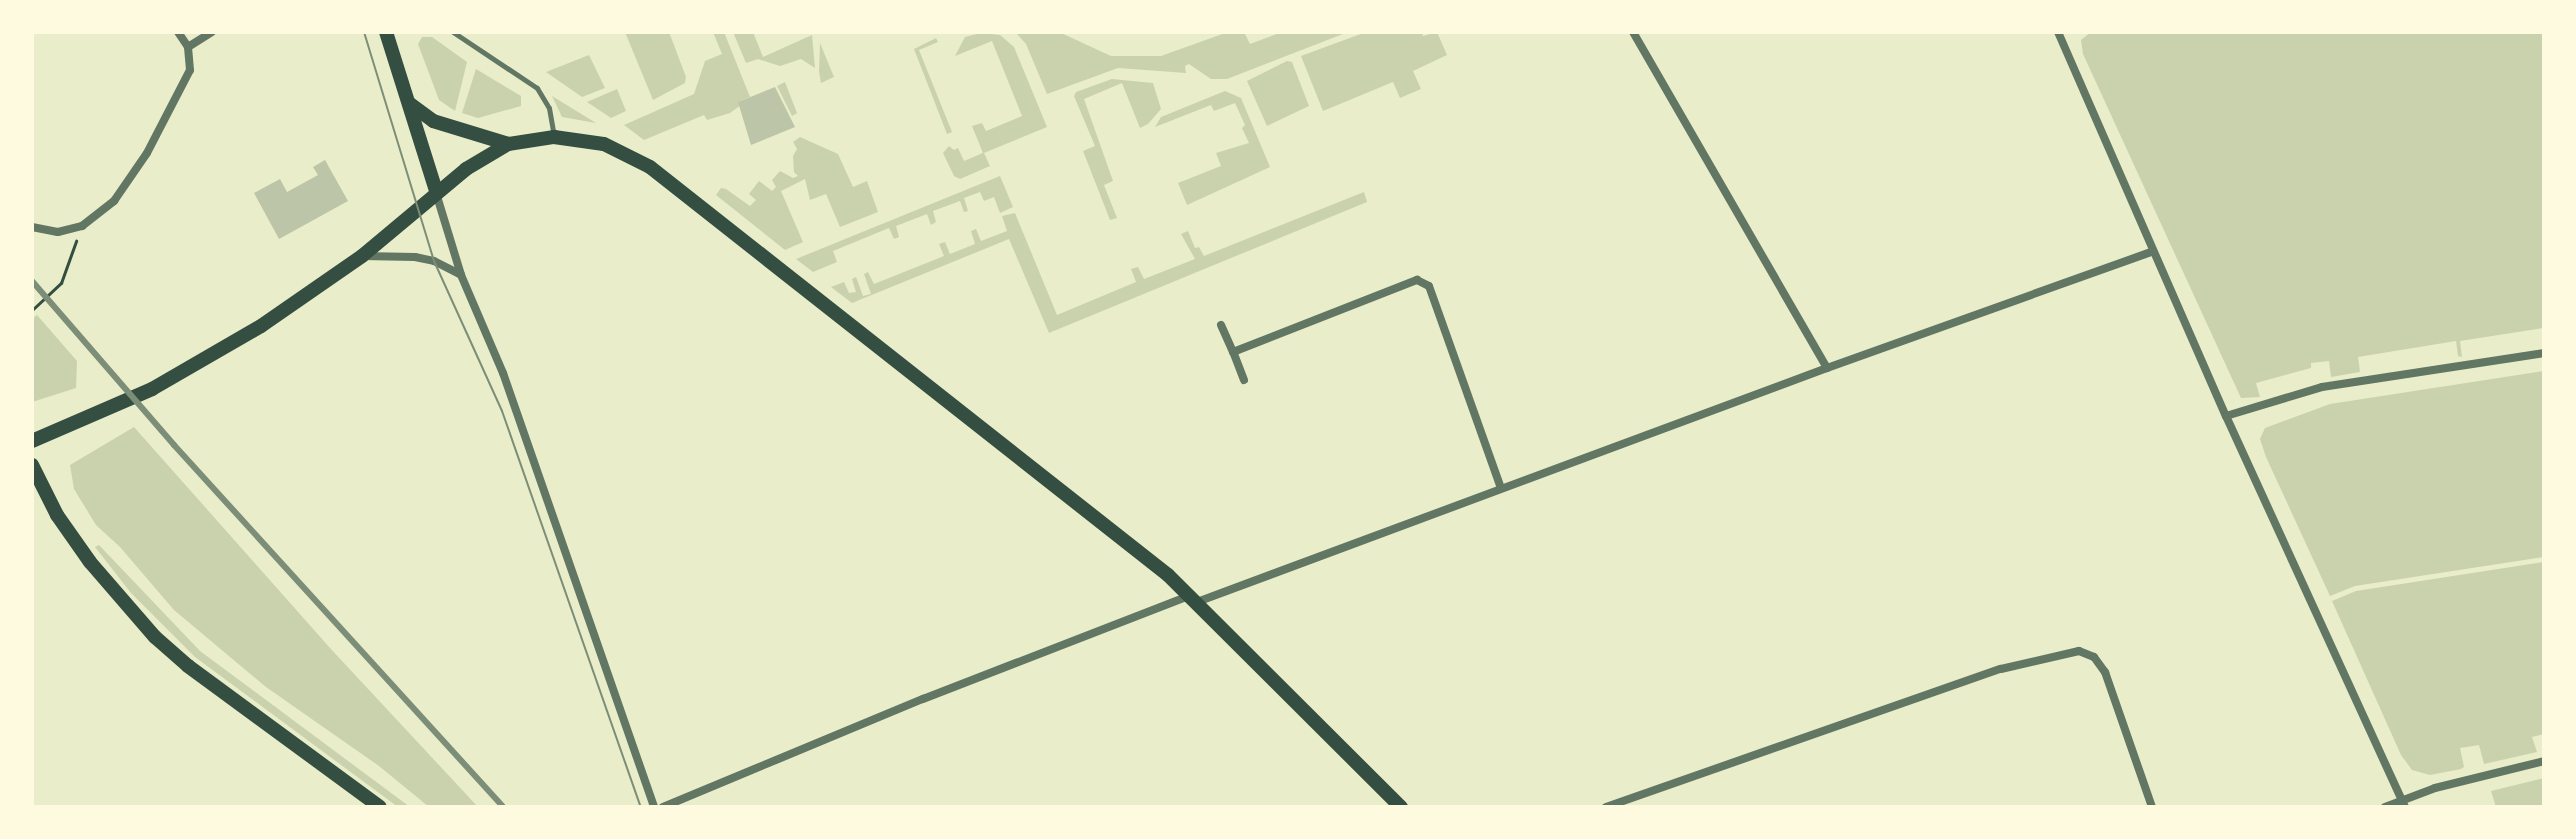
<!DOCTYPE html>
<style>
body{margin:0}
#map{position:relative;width:2576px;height:839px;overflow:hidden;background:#e9edc9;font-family:Literata,serif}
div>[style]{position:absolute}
.green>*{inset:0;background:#cad2ad}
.building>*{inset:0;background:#bcc5a7}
.path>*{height:3px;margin:-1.5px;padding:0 1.5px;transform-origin:1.5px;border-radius:1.5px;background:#344e41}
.service>*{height:5px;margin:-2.5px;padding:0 2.5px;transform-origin:2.5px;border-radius:2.5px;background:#617663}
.minor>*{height:8px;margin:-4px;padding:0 4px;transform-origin:4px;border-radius:4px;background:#617663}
.secondary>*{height:14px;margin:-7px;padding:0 7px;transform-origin:7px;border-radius:7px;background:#344e41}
.tram>*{height:2px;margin:-1px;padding:0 1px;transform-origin:1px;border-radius:1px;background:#7c8e77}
.rail>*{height:6px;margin:-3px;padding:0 3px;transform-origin:3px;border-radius:3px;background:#7c8e77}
span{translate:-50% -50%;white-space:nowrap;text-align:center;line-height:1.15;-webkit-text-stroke:7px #fefae0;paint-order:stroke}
.frame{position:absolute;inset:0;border:34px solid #fefae0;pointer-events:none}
</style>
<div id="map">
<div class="green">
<div style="clip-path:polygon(625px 32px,669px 32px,686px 77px,685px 83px,653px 100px)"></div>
<div style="clip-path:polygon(713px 32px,724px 32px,750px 97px,740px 101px,741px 105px,730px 113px,707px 120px,704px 115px,644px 140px,624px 125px,694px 94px,705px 61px,722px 54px)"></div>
<div style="clip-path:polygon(733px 32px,753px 32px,763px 57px,812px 35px,815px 68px,801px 59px,780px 66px,758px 59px,746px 63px)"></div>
<div style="clip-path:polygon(1015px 32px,1059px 32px,1111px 56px,1161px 56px,1228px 32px,1244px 32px,1250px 44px,1282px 32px,1348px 32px,1227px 79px,1211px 79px,1189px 64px,1185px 66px,1186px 73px,1118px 68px,1047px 94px,1026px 44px)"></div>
<div style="clip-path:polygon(1366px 32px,1422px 32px,1423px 36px,1437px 32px,1447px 55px,1413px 71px,1421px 89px,1400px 98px,1393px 82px,1323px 111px,1301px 56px)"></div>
<div style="clip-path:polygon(2091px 32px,2544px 32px,2544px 328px,2460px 341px,2462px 357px,2458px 356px,2456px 341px,2358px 357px,2360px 372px,2331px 377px,2329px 361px,2311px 363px,2311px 368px,2256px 383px,2260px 397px,2241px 398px,2083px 54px,2081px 40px)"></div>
<div style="clip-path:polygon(981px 33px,1000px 35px,1014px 47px,1047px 127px,984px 153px,990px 166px,960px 179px,954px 176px,943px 153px,949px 146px,954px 150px,958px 148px,964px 161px,983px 153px,972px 126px,982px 123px,986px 131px,1022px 116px,992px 41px,955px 56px,965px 37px)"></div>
<div style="clip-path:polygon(422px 37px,432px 37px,467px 62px,455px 111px,439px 100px,418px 44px)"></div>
<div style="clip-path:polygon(936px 38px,938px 42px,919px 50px,952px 132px,947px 134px,914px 49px)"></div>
<div style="clip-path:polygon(820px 43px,834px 77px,821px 83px,819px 72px)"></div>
<div style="clip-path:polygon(589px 55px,605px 88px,582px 97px,546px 72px)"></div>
<div style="clip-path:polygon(1287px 61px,1292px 62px,1309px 106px,1267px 126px,1247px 81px)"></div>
<div style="clip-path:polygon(476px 69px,521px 96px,521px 106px,478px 118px,462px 113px)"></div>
<div style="clip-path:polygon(1112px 79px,1153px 83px,1161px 109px,1148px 124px,1140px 128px,1122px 83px,1084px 99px,1113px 181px,1104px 185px,1117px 218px,1110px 220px,1083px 151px,1095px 146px,1074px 96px,1076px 92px)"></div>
<div style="clip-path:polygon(785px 82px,797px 113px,792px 116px,777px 86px)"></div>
<div style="clip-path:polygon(617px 89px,626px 111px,611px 118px,587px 102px)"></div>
<div style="clip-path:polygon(1225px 91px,1241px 98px,1270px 167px,1187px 205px,1178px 183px,1221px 166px,1216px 153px,1249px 143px,1242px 128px,1245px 125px,1235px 103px,1214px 111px,1211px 105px,1155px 127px,1161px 117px)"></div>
<div style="clip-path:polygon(552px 96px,596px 123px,562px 117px)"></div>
<div style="clip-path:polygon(800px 137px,838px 154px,853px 187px,867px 181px,878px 212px,840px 227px,826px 194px,810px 200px,805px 179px,781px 191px,803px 242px,785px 250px,716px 195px,721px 188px,726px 189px,750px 206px,756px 200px,749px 194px,759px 181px,772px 191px,776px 187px,772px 180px,780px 171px,793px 178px,798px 176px,794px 172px,793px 156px,797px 149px,793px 142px)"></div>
<div style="clip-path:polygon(1000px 176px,1013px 207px,1000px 213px,994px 197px,984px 201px,980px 192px,964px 198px,968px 211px,964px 212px,960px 201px,933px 211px,936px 222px,931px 225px,927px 214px,896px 226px,899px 237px,894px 239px,889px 228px,833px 251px,837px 262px,813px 272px,796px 259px)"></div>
<div style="clip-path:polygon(1364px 192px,1367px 202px,1049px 333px,1009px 239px,852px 303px,831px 287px,844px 282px,849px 293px,856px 292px,852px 279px,856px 277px,863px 296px,871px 294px,864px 274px,868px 272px,874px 284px,944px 256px,939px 244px,945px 242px,950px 254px,975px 244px,971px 231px,976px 229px,981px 241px,1007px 231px,1002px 216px,1015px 213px,1057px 315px,1136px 282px,1131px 269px,1138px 267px,1144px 279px,1195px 259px,1181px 234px,1188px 231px,1195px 248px,1199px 247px,1204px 256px)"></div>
<div style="clip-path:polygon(37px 315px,77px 361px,76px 388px,32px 402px,32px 319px)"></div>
<div style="clip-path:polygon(2544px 371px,2544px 557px,2355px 586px,2330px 596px,2266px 457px,2260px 439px,2265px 428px,2330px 404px)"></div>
<div style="clip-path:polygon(134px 427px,330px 648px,478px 807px,429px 807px,379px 766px,266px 687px,174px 610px,120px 547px,96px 525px,74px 489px,70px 465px)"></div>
<div style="clip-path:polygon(99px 545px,200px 651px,410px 807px,398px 807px,195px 657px,131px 593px,95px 547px)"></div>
<div style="clip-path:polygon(2544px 562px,2544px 734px,2532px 737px,2537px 752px,2484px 764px,2479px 745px,2460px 748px,2464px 767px,2461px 769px,2430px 775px,2412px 770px,2401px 755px,2332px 601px,2356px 591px)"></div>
<div style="clip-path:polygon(2544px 778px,2544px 807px,2496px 807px,2491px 791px)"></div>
</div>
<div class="building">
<div style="clip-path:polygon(775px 87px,795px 127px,751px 145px,738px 102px)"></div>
<div style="clip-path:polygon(325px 160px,348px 201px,279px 239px,254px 193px,280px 179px,287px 192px,318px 175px,313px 167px)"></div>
</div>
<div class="path">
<div style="left:32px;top:310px;width:40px;rotate:-43deg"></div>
<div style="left:61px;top:283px;width:45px;rotate:-70.3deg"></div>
</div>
<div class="service">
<div style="left:453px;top:32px;width:101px;rotate:33.7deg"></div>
<div style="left:537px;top:88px;width:23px;rotate:59deg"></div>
<div style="left:549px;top:108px;width:28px;rotate:80deg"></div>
</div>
<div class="minor">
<div style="left:178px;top:32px;width:18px;rotate:56deg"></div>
<div style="left:1633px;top:32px;width:388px;rotate:60deg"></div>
<div style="left:2058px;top:32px;width:419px;rotate:66.4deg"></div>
<div style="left:2226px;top:416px;width:430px;rotate:65.4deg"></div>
<div style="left:436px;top:193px;width:86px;rotate:73deg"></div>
<div style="left:461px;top:275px;width:107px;rotate:66.8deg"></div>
<div style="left:503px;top:373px;width:460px;rotate:70.8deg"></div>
<div style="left:32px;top:227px;width:26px;rotate:11deg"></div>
<div style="left:58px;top:232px;width:25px;rotate:-14deg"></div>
<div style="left:82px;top:226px;width:41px;rotate:-38deg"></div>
<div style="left:114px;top:201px;width:58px;rotate:-55.5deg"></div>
<div style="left:147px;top:153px;width:93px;rotate:-62.6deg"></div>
<div style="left:190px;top:70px;width:23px;rotate:-95deg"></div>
<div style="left:188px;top:47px;width:28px;rotate:-32deg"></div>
<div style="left:362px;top:256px;width:53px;rotate:1.1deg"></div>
<div style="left:415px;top:257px;width:19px;rotate:12deg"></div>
<div style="left:434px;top:261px;width:30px;rotate:27deg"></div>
<div style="left:1221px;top:325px;width:30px;rotate:66deg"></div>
<div style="left:1244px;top:380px;width:30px;rotate:-111deg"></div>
<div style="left:1233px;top:352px;width:198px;rotate:-21.4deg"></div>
<div style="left:1417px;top:280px;width:13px;rotate:27deg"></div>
<div style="left:1429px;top:286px;width:214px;rotate:70.4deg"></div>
<div style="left:2226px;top:416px;width:100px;rotate:-16.8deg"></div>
<div style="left:2322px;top:387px;width:225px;rotate:-8.7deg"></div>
<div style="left:1197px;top:602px;width:672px;rotate:-20.38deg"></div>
<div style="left:1827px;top:368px;width:346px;rotate:-19.7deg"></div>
<div style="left:663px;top:807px;width:282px;rotate:-22.6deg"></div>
<div style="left:923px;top:699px;width:285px;rotate:-21.2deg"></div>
<div style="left:1606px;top:807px;width:418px;rotate:-19.3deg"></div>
<div style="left:2001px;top:669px;width:80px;rotate:-13deg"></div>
<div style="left:2079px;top:651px;width:16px;rotate:22deg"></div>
<div style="left:2094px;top:657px;width:19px;rotate:54deg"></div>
<div style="left:2105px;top:672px;width:143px;rotate:70.8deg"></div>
<div style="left:2385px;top:807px;width:53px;rotate:-20.8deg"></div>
<div style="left:2435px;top:788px;width:112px;rotate:-13.9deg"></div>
</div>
<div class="secondary">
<div style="left:386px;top:32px;width:167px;rotate:72.5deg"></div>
<div style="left:410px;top:104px;width:29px;rotate:36deg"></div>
<div style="left:433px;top:121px;width:78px;rotate:17deg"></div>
<div style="left:32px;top:441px;width:131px;rotate:-23.4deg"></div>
<div style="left:152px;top:389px;width:126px;rotate:-30deg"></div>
<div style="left:261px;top:326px;width:123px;rotate:-34.7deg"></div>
<div style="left:362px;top:256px;width:136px;rotate:-39.9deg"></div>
<div style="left:466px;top:169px;width:49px;rotate:-30.8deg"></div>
<div style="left:508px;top:144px;width:47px;rotate:-8.7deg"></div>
<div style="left:554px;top:137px;width:50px;rotate:8deg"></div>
<div style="left:604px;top:144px;width:51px;rotate:26.6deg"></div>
<div style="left:650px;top:167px;width:659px;rotate:38.23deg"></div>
<div style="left:1168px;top:575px;width:329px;rotate:44.9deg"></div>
<div style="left:32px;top:465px;width:56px;rotate:63.4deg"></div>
<div style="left:57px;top:515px;width:57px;rotate:54.9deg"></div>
<div style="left:90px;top:562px;width:99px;rotate:49.1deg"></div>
<div style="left:155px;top:637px;width:44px;rotate:41.3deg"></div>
<div style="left:188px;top:666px;width:238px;rotate:36.3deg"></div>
</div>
<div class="tram">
<div style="left:364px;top:32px;width:239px;rotate:73deg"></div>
<div style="left:434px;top:261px;width:165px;rotate:65.6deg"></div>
<div style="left:502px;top:411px;width:420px;rotate:70.7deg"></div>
</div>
<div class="rail">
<div style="left:32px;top:281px;width:217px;rotate:49.1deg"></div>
<div style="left:174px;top:445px;width:489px;rotate:47.7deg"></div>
</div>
<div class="frame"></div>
</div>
